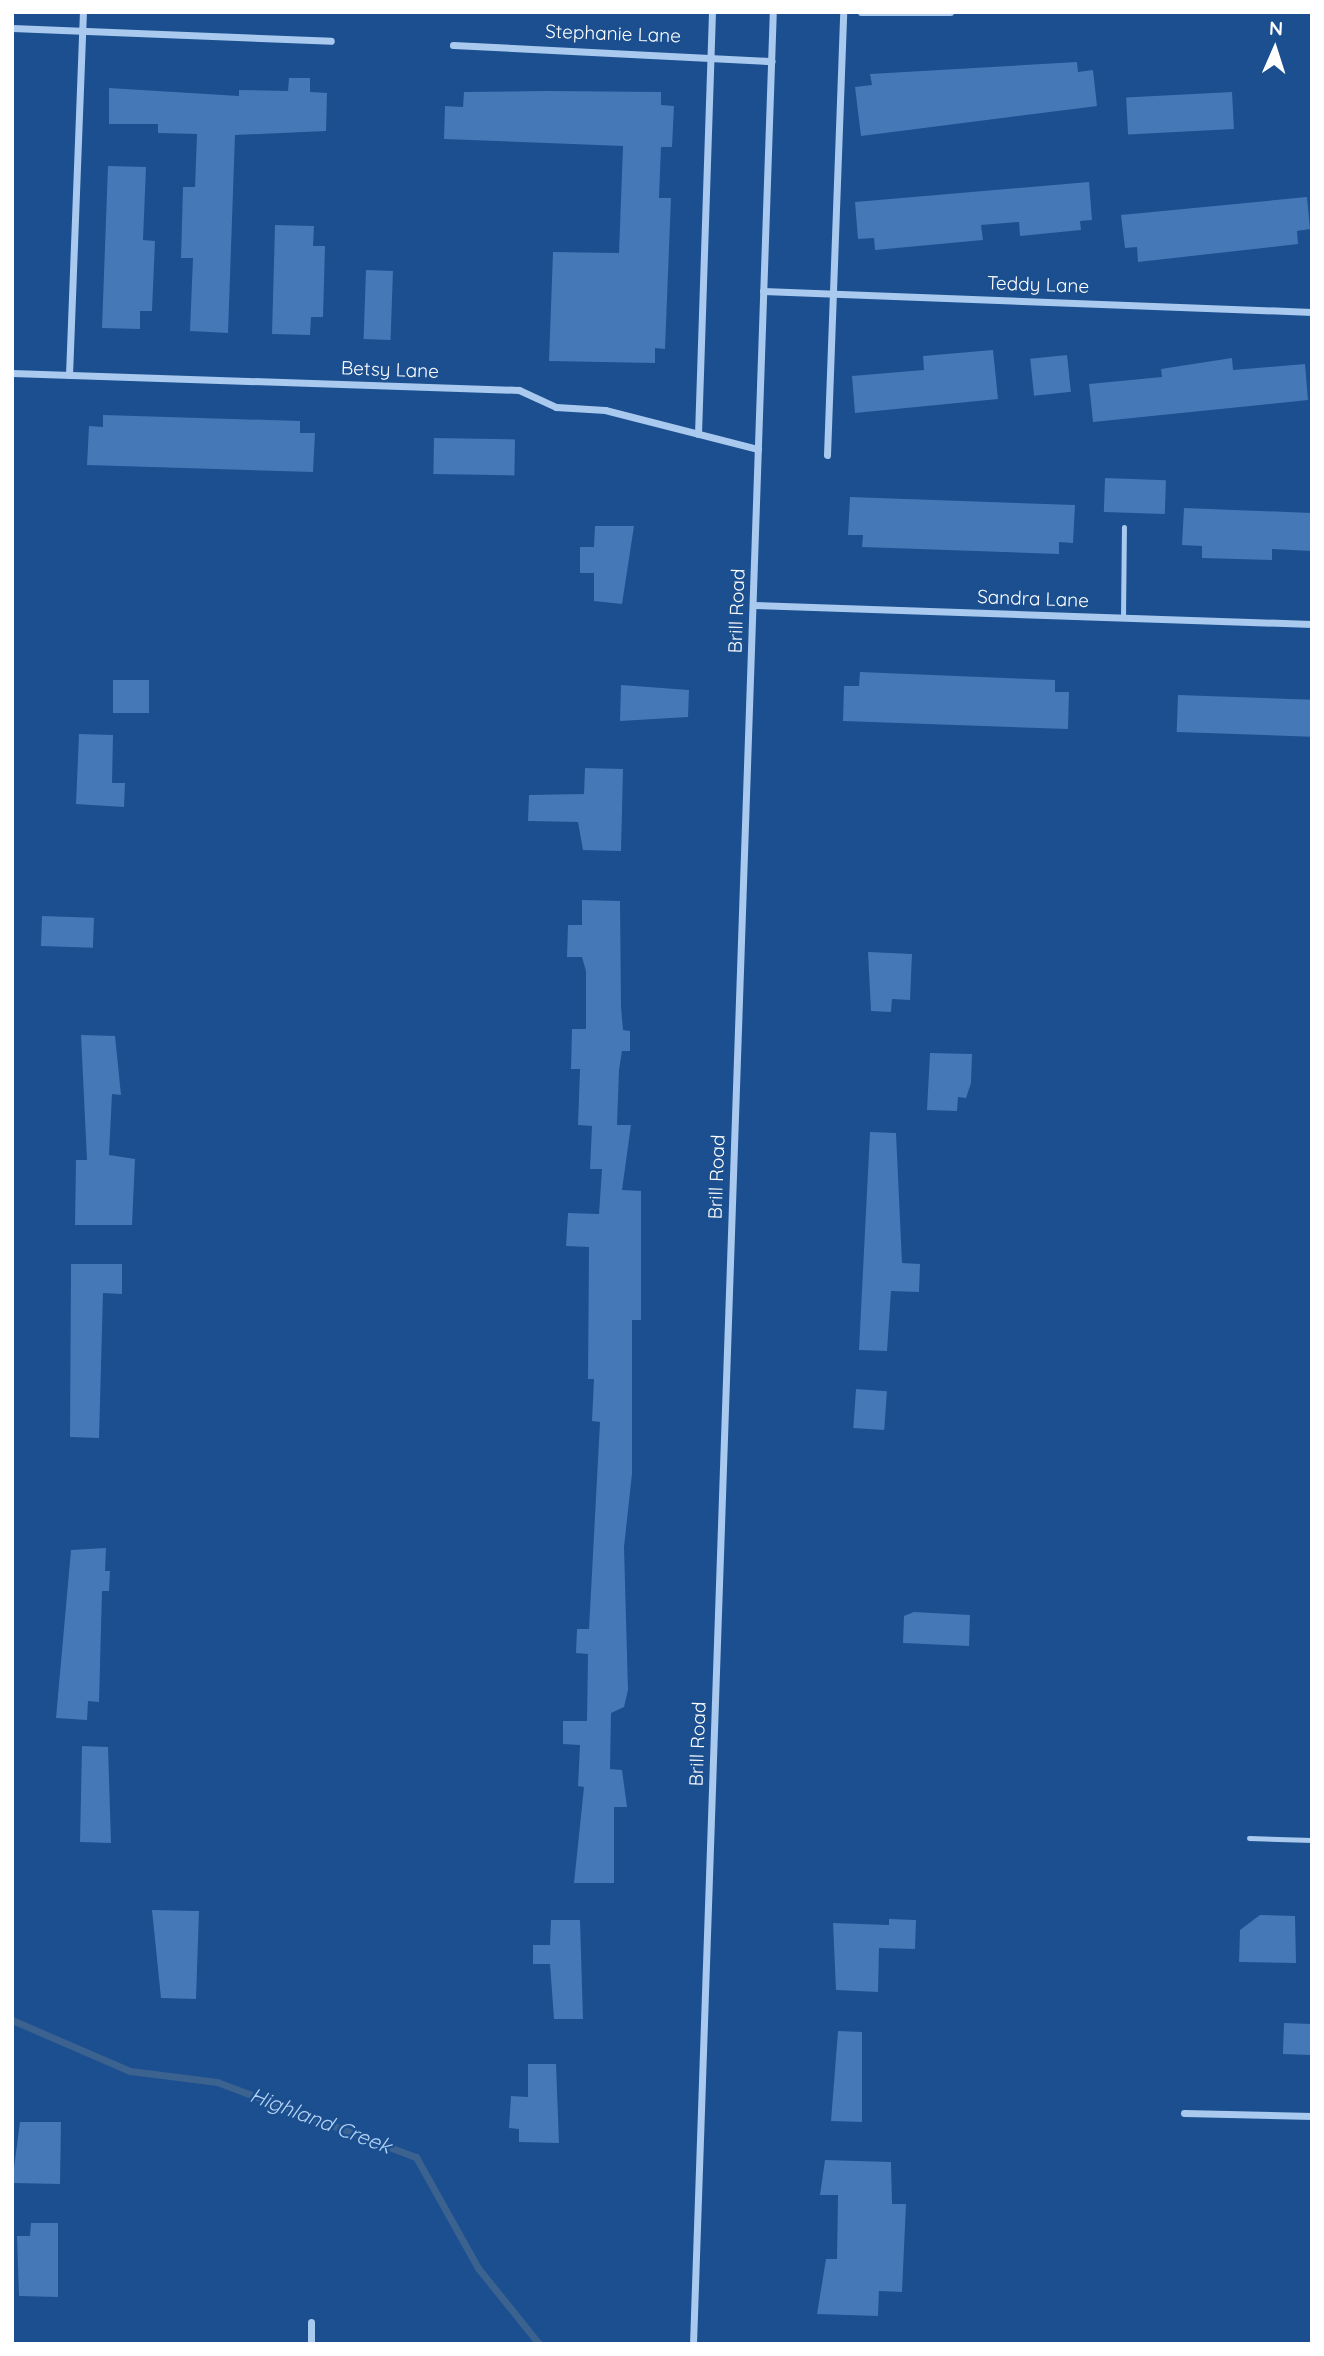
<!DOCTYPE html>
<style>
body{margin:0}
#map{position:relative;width:1324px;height:2356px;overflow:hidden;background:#1b4f8f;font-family:Quicksand,sans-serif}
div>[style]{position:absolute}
.stream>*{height:7px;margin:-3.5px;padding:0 3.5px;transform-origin:3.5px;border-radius:3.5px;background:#3c6290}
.building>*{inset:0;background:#4478b7;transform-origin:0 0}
.service>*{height:5px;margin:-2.5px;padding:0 2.5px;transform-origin:2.5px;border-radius:2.5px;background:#a9c9ee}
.minor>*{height:7px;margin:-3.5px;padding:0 3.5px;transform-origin:3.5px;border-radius:3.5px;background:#a9c9ee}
span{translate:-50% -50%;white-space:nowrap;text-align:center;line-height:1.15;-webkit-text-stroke:5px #1b4f8f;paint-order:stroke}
.street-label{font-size:19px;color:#fff}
.water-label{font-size:21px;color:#b5d3f5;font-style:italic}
.frame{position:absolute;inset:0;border:14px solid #fff;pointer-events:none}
.north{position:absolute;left:1240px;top:14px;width:70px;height:70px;-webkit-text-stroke:5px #1b4f8f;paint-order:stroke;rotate:3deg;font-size:19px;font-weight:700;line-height:28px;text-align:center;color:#fff}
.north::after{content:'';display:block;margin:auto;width:24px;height:32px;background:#fff;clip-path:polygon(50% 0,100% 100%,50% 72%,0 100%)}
</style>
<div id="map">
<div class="stream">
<div style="left:12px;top:2020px;width:129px;rotate:23.4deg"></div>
<div style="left:130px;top:2071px;width:88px;rotate:7.2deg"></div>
<div style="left:217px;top:2082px;width:213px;rotate:20.7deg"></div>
<div style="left:416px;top:2157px;width:127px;rotate:60.8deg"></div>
<div style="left:478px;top:2268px;width:97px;rotate:51.2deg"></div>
</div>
<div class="building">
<div style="clip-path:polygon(1077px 62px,1078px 72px,1093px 70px,1097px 106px,861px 136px,855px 87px,872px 85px,870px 74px)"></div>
<div style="clip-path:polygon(289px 78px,310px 78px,310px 92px,327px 93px,326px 131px,235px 135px,228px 333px,190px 331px,193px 258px,181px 258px,183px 187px,195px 187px,197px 134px,158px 133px,158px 124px,109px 124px,109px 88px,239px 96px,239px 90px,288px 91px)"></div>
<div style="clip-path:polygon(548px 91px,661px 92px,661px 105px,674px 106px,672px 147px,661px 147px,659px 198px,671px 198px,665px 349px,655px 348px,655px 363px,549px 361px,553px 252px,619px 253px,623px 146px,444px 139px,445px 106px,463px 107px,464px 92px)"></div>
<div style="left:1232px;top:92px;width:37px;height:106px;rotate:87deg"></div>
<div style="clip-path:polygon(108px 166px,146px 167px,143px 240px,155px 241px,152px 311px,140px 311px,140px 329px,102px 328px)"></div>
<div style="clip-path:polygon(1089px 182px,1092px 220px,1080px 221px,1081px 230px,1020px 236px,1019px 222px,981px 225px,983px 240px,875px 250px,874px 238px,858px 239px,855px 202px)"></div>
<div style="clip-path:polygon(1307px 197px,1310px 229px,1297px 231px,1298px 244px,1138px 262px,1137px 247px,1125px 248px,1121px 215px)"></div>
<div style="clip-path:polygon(275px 225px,314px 226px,313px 246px,325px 246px,323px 317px,311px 317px,310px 335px,272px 334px)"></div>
<div style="left:366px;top:270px;width:27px;height:69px;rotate:2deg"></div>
<div style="clip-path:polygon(993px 350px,998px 399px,855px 413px,852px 376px,924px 370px,923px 356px)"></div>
<div style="left:1067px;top:355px;width:37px;height:37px;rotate:84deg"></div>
<div style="clip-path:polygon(1232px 358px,1233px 370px,1305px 364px,1308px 400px,1093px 422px,1089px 384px,1162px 377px,1161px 369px)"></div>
<div style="clip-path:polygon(103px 415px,300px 421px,300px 433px,315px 433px,313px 472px,87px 465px,89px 426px,103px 427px)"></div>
<div style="left:434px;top:438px;width:81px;height:36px;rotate:1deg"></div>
<div style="left:1105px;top:478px;width:61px;height:34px;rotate:2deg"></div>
<div style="clip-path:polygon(850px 497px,1075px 505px,1073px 543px,1059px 542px,1059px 554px,862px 547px,863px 535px,848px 535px)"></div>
<div style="clip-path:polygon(1184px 508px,1312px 513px,1312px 551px,1272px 549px,1272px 560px,1202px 558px,1202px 546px,1182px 545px)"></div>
<div style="clip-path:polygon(595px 526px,634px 526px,622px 604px,594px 601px,594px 573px,580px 573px,580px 547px,594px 547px)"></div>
<div style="clip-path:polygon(860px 672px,1055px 680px,1055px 692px,1069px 692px,1068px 729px,843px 721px,844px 686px,859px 686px)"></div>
<div style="left:113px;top:680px;width:36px;height:33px"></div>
<div style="clip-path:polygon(621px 685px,689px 690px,688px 717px,620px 721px)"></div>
<div style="left:1178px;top:695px;width:134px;height:37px;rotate:2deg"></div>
<div style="clip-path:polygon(79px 734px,113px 735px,112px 783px,125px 783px,124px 807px,76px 804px)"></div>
<div style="clip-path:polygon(585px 768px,623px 769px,621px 851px,583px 850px,578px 822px,528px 821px,529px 795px,584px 794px)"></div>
<div style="clip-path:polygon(582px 900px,620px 901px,621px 1007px,623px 1030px,630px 1031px,630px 1051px,622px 1051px,619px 1070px,617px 1125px,631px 1125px,622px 1190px,641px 1191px,641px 1320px,632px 1320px,632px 1474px,624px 1547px,628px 1690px,624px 1707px,611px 1713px,610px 1769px,622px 1770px,627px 1807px,614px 1807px,614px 1883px,574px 1883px,584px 1787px,578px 1786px,580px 1745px,563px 1744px,563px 1721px,587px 1721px,588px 1654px,576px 1653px,577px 1629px,589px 1629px,600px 1422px,592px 1421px,594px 1379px,588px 1379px,589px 1247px,566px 1246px,568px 1213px,599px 1214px,602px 1169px,590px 1169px,592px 1126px,578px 1125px,580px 1069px,571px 1069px,572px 1029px,586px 1029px,586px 971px,582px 957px,567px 957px,568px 925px,582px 925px)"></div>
<div style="left:42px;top:916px;width:52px;height:30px;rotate:2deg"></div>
<div style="clip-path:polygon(868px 952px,912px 954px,910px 1000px,892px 999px,891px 1012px,871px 1011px)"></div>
<div style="clip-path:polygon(81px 1035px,115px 1036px,121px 1095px,112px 1094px,109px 1155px,135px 1159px,132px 1225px,75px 1225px,76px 1160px,87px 1160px)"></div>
<div style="clip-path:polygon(930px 1053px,972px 1054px,971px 1083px,966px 1098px,958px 1097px,957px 1111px,927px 1110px)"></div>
<div style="clip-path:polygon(870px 1132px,896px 1133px,902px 1263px,920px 1264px,919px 1292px,891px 1291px,887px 1351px,859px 1350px)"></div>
<div style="clip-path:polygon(71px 1264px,122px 1264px,122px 1294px,103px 1293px,99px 1438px,70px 1437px)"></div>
<div style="left:856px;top:1389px;width:31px;height:39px;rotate:4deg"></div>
<div style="clip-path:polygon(106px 1548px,105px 1571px,110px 1571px,109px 1591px,102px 1591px,99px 1702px,88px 1701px,87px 1720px,56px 1718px,71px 1550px)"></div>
<div style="clip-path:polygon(914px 1612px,970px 1615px,969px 1646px,903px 1643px,904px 1616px)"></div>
<div style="clip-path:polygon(82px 1746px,108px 1747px,111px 1843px,80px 1842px)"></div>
<div style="clip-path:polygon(152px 1910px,199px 1911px,196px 1999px,161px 1998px)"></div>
<div style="clip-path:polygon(1260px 1915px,1295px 1916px,1296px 1963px,1239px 1962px,1240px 1930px)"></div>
<div style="clip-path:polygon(889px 1919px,916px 1920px,915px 1949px,879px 1948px,878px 1992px,836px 1990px,833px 1923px,889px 1925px)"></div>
<div style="clip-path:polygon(551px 1920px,580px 1920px,583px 2019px,554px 2019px,550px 1964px,533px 1964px,533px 1945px,550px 1945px)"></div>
<div style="left:1284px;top:2023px;width:28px;height:31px;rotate:2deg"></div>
<div style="clip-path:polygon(838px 2031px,862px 2032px,862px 2122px,831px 2121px)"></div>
<div style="clip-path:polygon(528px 2064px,556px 2064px,559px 2143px,519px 2142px,519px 2129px,509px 2128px,511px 2096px,528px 2097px)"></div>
<div style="clip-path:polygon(20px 2122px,61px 2122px,60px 2184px,12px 2183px)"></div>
<div style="clip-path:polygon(825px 2160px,891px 2162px,892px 2204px,906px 2204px,902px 2292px,879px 2291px,878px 2316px,817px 2314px,826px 2259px,837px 2259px,838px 2195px,820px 2195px)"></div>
<div style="clip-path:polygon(31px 2223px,58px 2223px,58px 2297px,19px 2296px,17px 2236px,30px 2236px)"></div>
</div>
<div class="service">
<div style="left:1123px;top:618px;width:91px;rotate:-89.4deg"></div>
<div style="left:1249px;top:1838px;width:63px;rotate:1.8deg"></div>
</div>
<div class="minor">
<div style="left:861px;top:12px;width:89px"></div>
<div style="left:12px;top:28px;width:319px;rotate:2.3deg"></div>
<div style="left:453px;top:45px;width:319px;rotate:2.9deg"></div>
<div style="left:763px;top:291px;width:549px;rotate:2.19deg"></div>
<div style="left:12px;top:373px;width:507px;rotate:1.92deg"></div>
<div style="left:519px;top:390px;width:41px;rotate:24.7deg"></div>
<div style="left:556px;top:407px;width:49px;rotate:3.5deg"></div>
<div style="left:605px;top:410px;width:158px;rotate:14.3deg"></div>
<div style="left:69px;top:375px;width:363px;rotate:-87.8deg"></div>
<div style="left:698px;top:434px;width:422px;rotate:-88.1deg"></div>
<div style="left:827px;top:455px;width:443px;rotate:-87.9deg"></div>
<div style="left:753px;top:605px;width:559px;rotate:1.95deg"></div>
<div style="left:1184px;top:2113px;width:128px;rotate:1.3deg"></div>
<div style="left:311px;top:2344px;width:22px;rotate:-90deg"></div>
<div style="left:693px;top:2344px;width:2333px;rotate:-88.04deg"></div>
</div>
<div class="street-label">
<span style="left:613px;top:34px;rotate:2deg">Stephanie Lane</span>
<span style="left:1038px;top:285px;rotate:2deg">Teddy Lane</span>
<span style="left:390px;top:370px;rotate:2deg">Betsy Lane</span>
<span style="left:1033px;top:599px;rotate:2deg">Sandra Lane</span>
<span style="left:737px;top:611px;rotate:-88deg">Brill Road</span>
<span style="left:717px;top:1177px;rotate:-88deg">Brill Road</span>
<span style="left:698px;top:1744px;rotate:-88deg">Brill Road</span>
</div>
<div class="water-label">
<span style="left:321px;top:2120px;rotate:21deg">Highland Creek</span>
</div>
<div class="frame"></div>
<div class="north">N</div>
</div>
